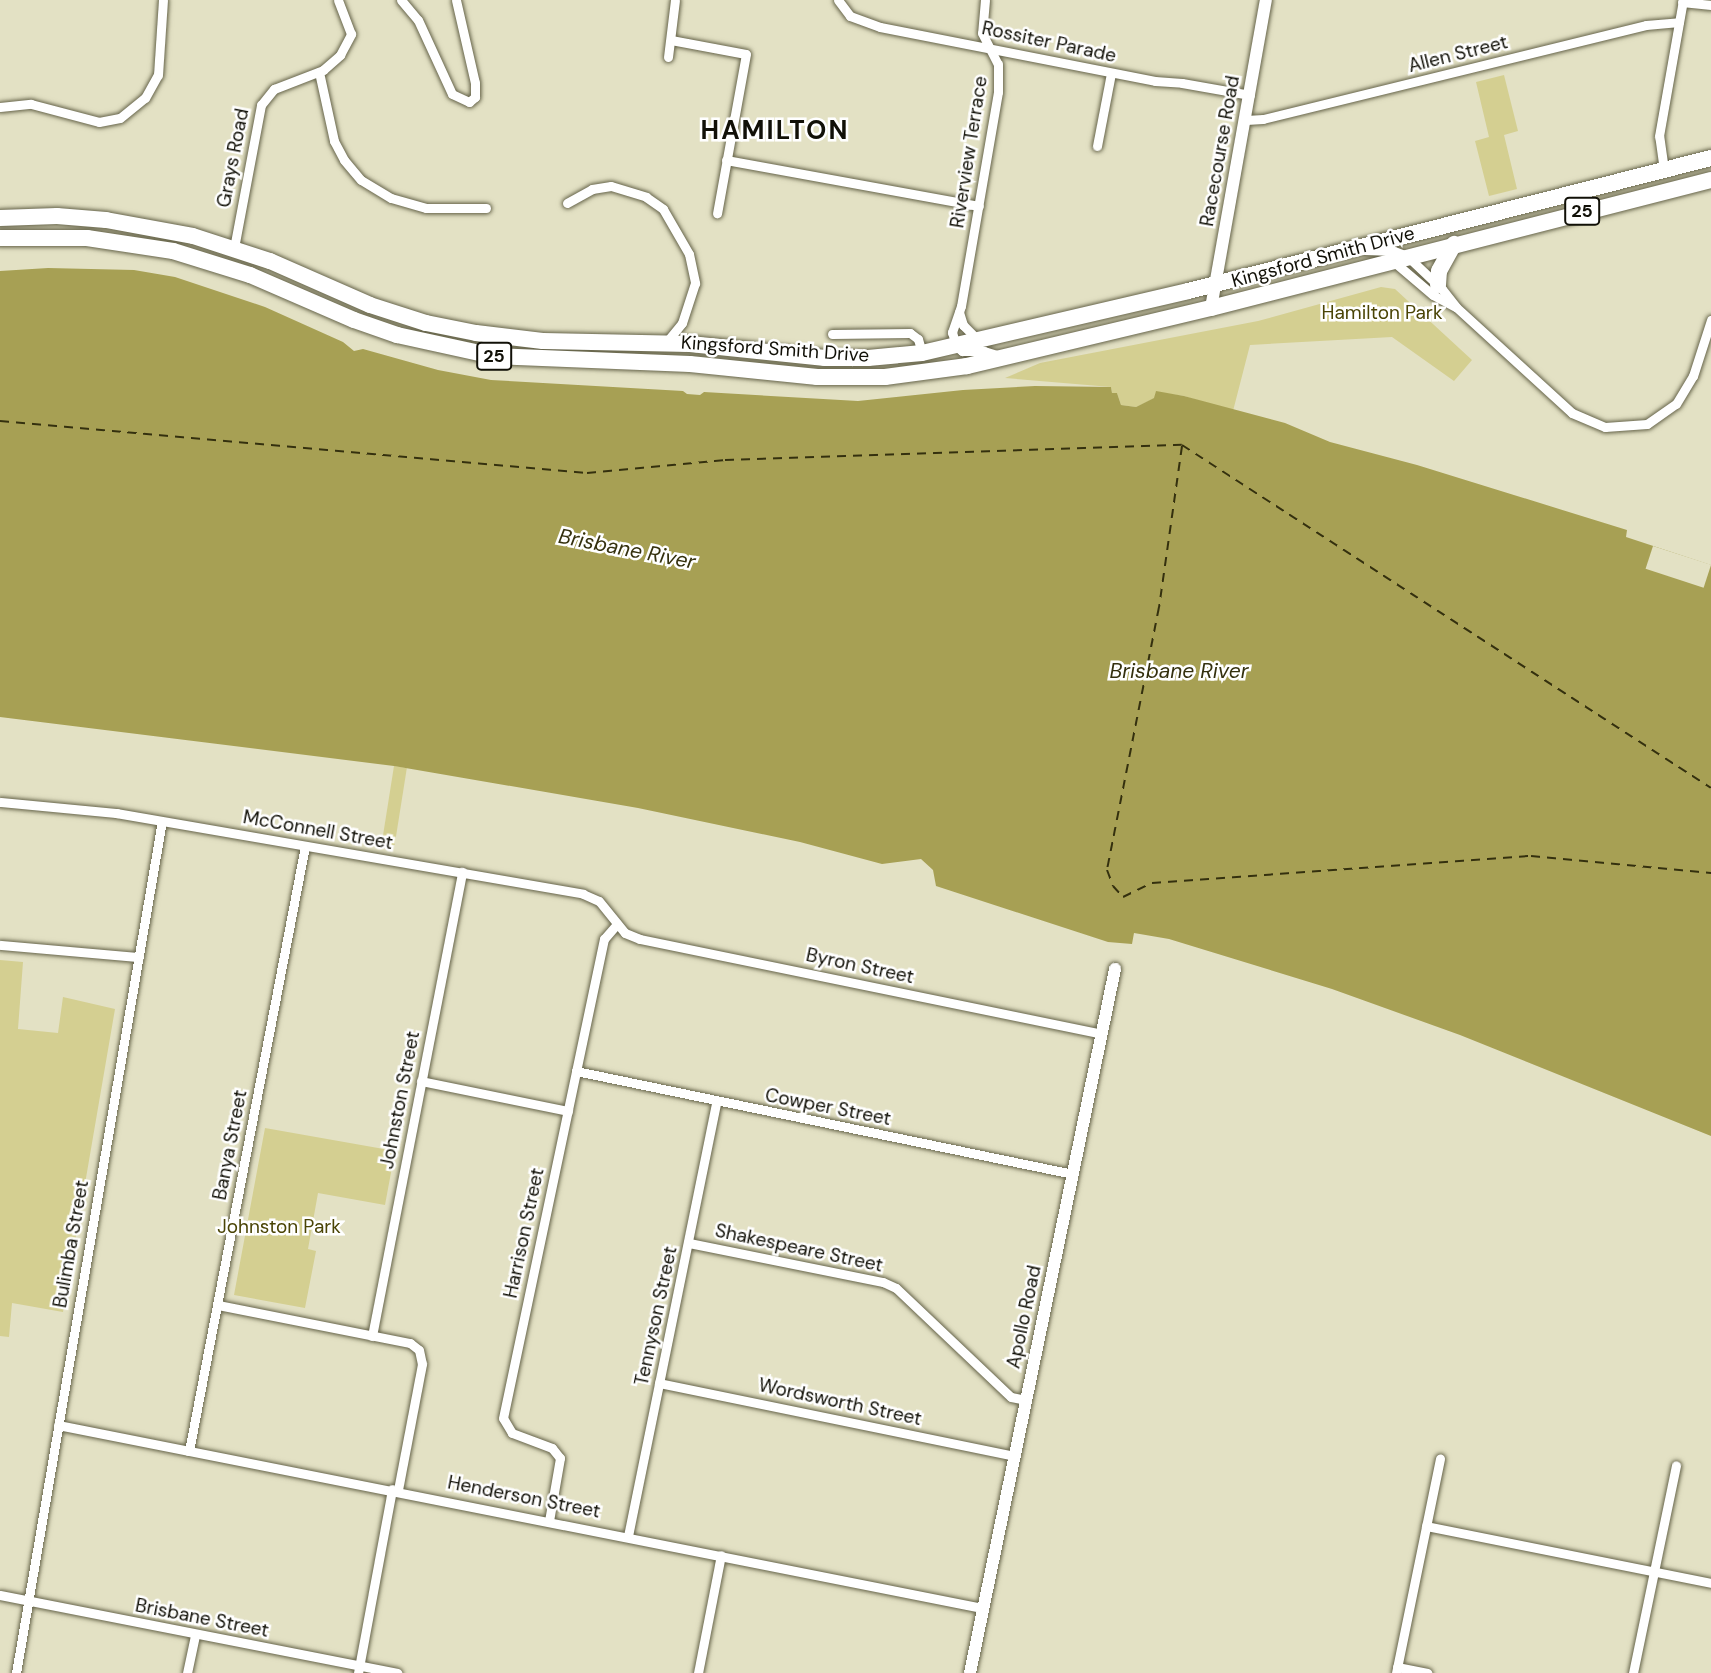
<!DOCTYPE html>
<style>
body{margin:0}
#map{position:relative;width:1711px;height:1673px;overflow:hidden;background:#e3e1c4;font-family:"DM Sans",sans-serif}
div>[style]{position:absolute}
.green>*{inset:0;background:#d4cf91;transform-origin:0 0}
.water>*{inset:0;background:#a7a054}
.pier>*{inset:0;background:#e3e1c4;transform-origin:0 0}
.ferry>*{height:2px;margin-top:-1px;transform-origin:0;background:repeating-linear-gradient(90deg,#34300e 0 9px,transparent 0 16px)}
.roads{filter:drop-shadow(0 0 2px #66644a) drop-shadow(0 0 2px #66644a)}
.street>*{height:9px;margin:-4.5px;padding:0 4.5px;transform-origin:4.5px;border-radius:4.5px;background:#fff}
.secondary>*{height:12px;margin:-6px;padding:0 6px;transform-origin:6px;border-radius:6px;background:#fff}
.highway>*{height:16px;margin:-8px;padding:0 8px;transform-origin:8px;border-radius:8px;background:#fff}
span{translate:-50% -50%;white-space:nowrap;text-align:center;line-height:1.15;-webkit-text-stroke:5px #fff;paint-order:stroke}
.shield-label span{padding:2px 5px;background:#fff;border:2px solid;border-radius:5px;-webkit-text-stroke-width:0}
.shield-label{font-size:18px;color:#111007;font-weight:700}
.street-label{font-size:19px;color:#111007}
.park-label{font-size:19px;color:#4a4405}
.water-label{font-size:21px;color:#34300e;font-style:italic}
.district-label{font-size:26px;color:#111007;font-weight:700;letter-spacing:2px}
</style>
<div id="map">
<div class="green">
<div style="clip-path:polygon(1504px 75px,1518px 131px,1504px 135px,1517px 189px,1489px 196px,1475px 141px,1489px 137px,1476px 82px)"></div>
<div style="clip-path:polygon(1381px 287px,1395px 289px,1472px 360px,1454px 381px,1392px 337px,1250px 345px,1233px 411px,1184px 396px,1156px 392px,1155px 398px,1136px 407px,1121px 405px,1117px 393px,1112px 393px,1111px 387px,1005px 378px,1040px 363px,1258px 321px)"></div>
<div style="left:394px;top:766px;width:13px;height:78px;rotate:9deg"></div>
<div style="clip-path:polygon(0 960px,23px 962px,18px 1029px,58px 1033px,63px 997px,115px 1009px,63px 1312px,12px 1303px,9px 1337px,0 1336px)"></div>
<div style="clip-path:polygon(265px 1128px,395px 1151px,385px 1205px,318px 1193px,308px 1249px,316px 1251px,305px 1308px,234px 1295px)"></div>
</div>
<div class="water">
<div style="clip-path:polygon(48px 268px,134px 270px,175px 277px,265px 307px,343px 342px,354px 351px,363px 349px,438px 370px,491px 380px,683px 391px,687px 394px,700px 395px,704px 392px,858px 401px,963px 390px,1035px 386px,1111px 387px,1112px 393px,1117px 393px,1121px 405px,1136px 407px,1154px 398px,1156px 391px,1184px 396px,1285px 423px,1330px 442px,1417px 465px,1627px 530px,1626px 537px,1711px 565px,1711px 1136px,1460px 1035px,1332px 989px,1169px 939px,1134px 933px,1132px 944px,1108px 942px,936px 886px,933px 870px,921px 859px,882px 864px,800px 842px,638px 808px,394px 766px,0 717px,0 271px)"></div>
</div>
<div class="pier">
<div style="left:1653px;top:546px;width:61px;height:24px;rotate:18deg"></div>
</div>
<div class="ferry">
<div style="left:0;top:421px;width:589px;rotate:5.06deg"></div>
<div style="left:587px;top:473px;width:139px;rotate:-5.4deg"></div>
<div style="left:725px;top:460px;width:457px;rotate:-1.9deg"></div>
<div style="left:1182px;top:445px;width:630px;rotate:32.96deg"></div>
<div style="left:1182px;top:446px;width:163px;rotate:98.1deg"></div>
<div style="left:1159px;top:607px;width:268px;rotate:101.2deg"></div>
<div style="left:1107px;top:870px;width:17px;rotate:69deg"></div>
<div style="left:1113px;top:886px;width:15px;rotate:48deg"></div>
<div style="left:1123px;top:897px;width:32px;rotate:-26deg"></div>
<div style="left:1152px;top:883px;width:380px;rotate:-4.1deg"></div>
<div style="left:1531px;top:856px;width:181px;rotate:5.4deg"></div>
</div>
<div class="roads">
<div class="street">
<div style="left:401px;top:0;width:26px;rotate:50deg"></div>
<div style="left:418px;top:20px;width:81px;rotate:65.3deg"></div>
<div style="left:452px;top:94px;width:19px;rotate:25deg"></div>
<div style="left:469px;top:102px;width:8px;rotate:-40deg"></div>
<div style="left:475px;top:97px;width:14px;rotate:-90deg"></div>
<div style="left:475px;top:83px;width:85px;rotate:-102.9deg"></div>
<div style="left:838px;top:0;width:20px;rotate:53deg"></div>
<div style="left:850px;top:16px;width:32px;rotate:20deg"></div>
<div style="left:880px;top:27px;width:280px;rotate:11.1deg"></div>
<div style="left:1155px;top:81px;width:27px;rotate:4deg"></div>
<div style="left:1182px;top:83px;width:69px;rotate:10deg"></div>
<div style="left:985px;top:0;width:33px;rotate:95deg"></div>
<div style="left:982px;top:33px;width:35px;rotate:63deg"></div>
<div style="left:998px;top:64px;width:28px;rotate:90deg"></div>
<div style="left:998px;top:92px;width:217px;rotate:99.8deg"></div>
<div style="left:961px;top:306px;width:28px;rotate:109deg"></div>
<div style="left:952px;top:332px;width:15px;rotate:74deg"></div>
<div style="left:956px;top:346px;width:8px;rotate:40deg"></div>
<div style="left:962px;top:351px;width:22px"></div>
<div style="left:984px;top:351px;width:17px;rotate:17deg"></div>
<div style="left:1682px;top:2px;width:29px;rotate:6deg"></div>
<div style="left:671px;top:40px;width:76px;rotate:10.6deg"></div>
<div style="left:746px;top:54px;width:162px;rotate:100.3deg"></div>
<div style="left:668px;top:57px;width:57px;rotate:-83deg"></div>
<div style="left:319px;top:72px;width:71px;rotate:77.7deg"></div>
<div style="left:334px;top:141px;width:21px;rotate:62deg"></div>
<div style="left:344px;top:160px;width:26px;rotate:50deg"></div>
<div style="left:361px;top:180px;width:35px;rotate:31deg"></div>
<div style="left:391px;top:198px;width:36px;rotate:16deg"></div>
<div style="left:426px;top:208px;width:60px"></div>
<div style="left:0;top:107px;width:31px;rotate:-6deg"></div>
<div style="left:31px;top:104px;width:70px;rotate:14.8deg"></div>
<div style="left:99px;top:122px;width:21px;rotate:-11deg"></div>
<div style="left:120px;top:118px;width:32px;rotate:-39deg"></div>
<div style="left:145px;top:98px;width:26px;rotate:-61deg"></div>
<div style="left:158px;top:75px;width:75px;rotate:-86.2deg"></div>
<div style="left:1246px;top:120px;width:17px;rotate:-3deg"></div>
<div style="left:1263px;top:119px;width:394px;rotate:-13.8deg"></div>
<div style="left:1646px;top:25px;width:33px;rotate:-5deg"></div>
<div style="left:1097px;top:146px;width:74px;rotate:-79.1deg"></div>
<div style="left:726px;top:160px;width:257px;rotate:10.3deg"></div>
<div style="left:1664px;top:170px;width:34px;rotate:-98deg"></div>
<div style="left:1659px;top:136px;width:138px;rotate:-80deg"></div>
<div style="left:567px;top:203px;width:29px;rotate:-29deg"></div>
<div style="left:592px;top:189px;width:19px;rotate:-9deg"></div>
<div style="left:611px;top:186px;width:37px;rotate:17deg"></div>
<div style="left:646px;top:197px;width:21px;rotate:35deg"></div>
<div style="left:663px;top:209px;width:52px;rotate:60deg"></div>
<div style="left:689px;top:254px;width:30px;rotate:78deg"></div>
<div style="left:695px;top:283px;width:42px;rotate:108deg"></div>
<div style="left:682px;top:323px;width:26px;rotate:129deg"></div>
<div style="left:234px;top:248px;width:146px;rotate:-79.3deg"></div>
<div style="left:261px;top:105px;width:21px;rotate:-51deg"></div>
<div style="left:274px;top:89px;width:53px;rotate:-21.2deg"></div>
<div style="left:323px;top:70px;width:23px;rotate:-41deg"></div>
<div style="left:340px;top:55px;width:24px;rotate:-62deg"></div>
<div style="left:351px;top:34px;width:36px;rotate:-111deg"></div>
<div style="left:1365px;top:250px;width:29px;rotate:2deg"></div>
<div style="left:1394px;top:251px;width:14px;rotate:21deg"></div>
<div style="left:1407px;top:256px;width:48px;rotate:43.3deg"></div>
<div style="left:1442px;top:289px;width:23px;rotate:52deg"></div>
<div style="left:1456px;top:307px;width:157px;rotate:42.4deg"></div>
<div style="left:1572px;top:413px;width:36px;rotate:23deg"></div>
<div style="left:1605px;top:427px;width:42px;rotate:-4.1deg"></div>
<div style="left:1647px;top:424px;width:35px;rotate:-35deg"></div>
<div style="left:1676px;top:404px;width:33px;rotate:-59deg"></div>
<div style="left:1693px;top:376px;width:59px;rotate:-72.2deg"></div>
<div style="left:1393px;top:261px;width:52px;rotate:40.4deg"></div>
<div style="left:1433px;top:295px;width:24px;rotate:28deg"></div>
<div style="left:959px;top:312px;width:14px;rotate:73deg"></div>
<div style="left:963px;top:325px;width:21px;rotate:45deg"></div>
<div style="left:832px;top:334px;width:78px;rotate:-0.7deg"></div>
<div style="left:910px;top:333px;width:10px;rotate:37deg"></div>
<div style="left:918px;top:339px;width:15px;rotate:74deg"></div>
<div style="left:0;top:802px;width:117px;rotate:5.4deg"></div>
<div style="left:116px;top:813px;width:474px;rotate:9.8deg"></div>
<div style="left:583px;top:894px;width:17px;rotate:24deg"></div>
<div style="left:599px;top:901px;width:41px;rotate:50.9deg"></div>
<div style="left:625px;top:933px;width:16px;rotate:22deg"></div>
<div style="left:640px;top:939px;width:471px;rotate:11.6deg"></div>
<div style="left:0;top:945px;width:139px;rotate:5deg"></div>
<div style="left:576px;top:1071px;width:508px;rotate:11.71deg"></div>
<div style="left:421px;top:1081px;width:150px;rotate:11.5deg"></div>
<div style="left:689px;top:1243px;width:198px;rotate:11.4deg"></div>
<div style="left:883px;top:1282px;width:14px;rotate:25deg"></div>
<div style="left:896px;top:1288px;width:158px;rotate:43.5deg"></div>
<div style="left:1011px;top:1397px;width:16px;rotate:11deg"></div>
<div style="left:218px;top:1305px;width:196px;rotate:11.2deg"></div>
<div style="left:410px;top:1343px;width:11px;rotate:38deg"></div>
<div style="left:419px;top:1350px;width:14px;rotate:78deg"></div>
<div style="left:422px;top:1364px;width:128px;rotate:100.8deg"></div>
<div style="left:372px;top:1336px;width:473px;rotate:-79deg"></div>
<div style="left:659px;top:1383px;width:363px;rotate:11.6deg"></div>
<div style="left:58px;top:1425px;width:942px;rotate:11.2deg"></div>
<div style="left:189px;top:1451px;width:616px;rotate:-79.15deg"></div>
<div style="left:549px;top:1521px;width:64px;rotate:-80.1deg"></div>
<div style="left:560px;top:1458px;width:13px;rotate:-129deg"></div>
<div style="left:552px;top:1448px;width:43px;rotate:-159.4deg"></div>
<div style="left:512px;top:1433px;width:17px;rotate:-121deg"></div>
<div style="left:503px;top:1418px;width:490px;rotate:-78.1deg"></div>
<div style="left:604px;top:939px;width:20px;rotate:-49deg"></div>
<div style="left:1426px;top:1526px;width:291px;rotate:11.3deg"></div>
<div style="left:628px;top:1536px;width:443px;rotate:-78.5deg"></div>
<div style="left:0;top:1595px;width:405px;rotate:11.1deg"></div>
<div style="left:1397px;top:1667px;width:31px;rotate:11deg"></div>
<div style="left:16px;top:1673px;width:864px;rotate:-80.28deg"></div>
<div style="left:187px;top:1673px;width:39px;rotate:-78deg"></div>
<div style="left:358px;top:1673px;width:187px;rotate:-79.5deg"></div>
<div style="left:698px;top:1673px;width:120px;rotate:-79deg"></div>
<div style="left:1396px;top:1673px;width:219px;rotate:-78.4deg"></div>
<div style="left:1633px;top:1673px;width:212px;rotate:-78.3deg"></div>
</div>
<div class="secondary">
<div style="left:1211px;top:308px;width:313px;rotate:-79.9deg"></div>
<div style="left:970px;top:1673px;width:719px;rotate:-78.36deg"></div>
</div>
<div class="highway">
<div style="left:0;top:218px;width:57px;rotate:-2deg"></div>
<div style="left:57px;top:216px;width:49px;rotate:4.7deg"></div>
<div style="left:106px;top:220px;width:88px;rotate:10.4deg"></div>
<div style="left:193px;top:236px;width:81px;rotate:18deg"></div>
<div style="left:270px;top:261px;width:109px;rotate:23.7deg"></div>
<div style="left:370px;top:305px;width:59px;rotate:17.8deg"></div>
<div style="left:426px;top:323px;width:51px;rotate:11.3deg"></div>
<div style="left:476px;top:333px;width:67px;rotate:6.8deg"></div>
<div style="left:543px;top:341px;width:147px;rotate:1.2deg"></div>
<div style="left:690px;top:344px;width:136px;rotate:5.9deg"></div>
<div style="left:825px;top:358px;width:43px"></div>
<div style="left:868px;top:358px;width:54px;rotate:-5.3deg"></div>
<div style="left:922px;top:353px;width:273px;rotate:-13.1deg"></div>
<div style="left:1188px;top:291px;width:540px;rotate:-14.27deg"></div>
<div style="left:0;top:238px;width:87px"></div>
<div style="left:87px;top:238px;width:87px;rotate:8.6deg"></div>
<div style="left:173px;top:251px;width:81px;rotate:17.3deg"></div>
<div style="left:250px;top:275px;width:113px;rotate:23.4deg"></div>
<div style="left:354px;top:320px;width:46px;rotate:19.2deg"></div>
<div style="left:397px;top:335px;width:98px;rotate:12.3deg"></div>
<div style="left:493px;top:356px;width:197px;rotate:2.3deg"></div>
<div style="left:690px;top:364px;width:128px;rotate:5.8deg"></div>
<div style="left:817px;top:377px;width:68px"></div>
<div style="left:885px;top:377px;width:83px;rotate:-7.6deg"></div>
<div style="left:967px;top:366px;width:251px;rotate:-13.4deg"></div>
<div style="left:1211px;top:308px;width:516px;rotate:-14.36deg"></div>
<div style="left:1438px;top:285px;width:14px;rotate:-86deg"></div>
<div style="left:1439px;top:271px;width:31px;rotate:-61deg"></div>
</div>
</div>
<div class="shield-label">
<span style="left:1582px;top:211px">25</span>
<span style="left:494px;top:356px">25</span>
</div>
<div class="street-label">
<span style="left:1049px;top:42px;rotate:12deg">Rossiter Parade</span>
<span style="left:1458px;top:54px;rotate:-14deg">Allen Street</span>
<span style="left:1220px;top:151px;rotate:-80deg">Racecourse Road</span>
<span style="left:969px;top:152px;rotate:-81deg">Riverview Terrace</span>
<span style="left:233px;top:158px;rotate:-79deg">Grays Road</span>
<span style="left:1323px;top:257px;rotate:-15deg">Kingsford Smith Drive</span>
<span style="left:775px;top:349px;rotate:4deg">Kingsford Smith Drive</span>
<span style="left:318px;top:830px;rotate:10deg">McConnell Street</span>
<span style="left:860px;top:966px;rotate:12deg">Byron Street</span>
<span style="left:400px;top:1100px;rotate:-79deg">Johnston Street</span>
<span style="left:828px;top:1107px;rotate:11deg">Cowper Street</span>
<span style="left:230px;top:1145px;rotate:-79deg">Banya Street</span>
<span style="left:524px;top:1233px;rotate:-78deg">Harrison Street</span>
<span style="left:71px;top:1244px;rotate:-80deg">Bulimba Street</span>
<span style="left:799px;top:1248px;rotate:12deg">Shakespeare Street</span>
<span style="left:656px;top:1316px;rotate:-78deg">Tennyson Street</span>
<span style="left:1024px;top:1317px;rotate:-78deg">Apollo Road</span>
<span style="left:840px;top:1402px;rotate:12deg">Wordsworth Street</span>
<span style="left:524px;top:1497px;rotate:11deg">Henderson Street</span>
<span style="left:202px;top:1618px;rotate:11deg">Brisbane Street</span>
</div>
<div class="park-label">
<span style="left:1382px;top:313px">Hamilton Park</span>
<span style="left:279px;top:1227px">Johnston Park</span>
</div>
<div class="water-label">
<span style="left:627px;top:549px;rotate:11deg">Brisbane River</span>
<span style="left:1179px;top:671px">Brisbane River</span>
</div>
<div class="district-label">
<span style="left:775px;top:131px">HAMILTON</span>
</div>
</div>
